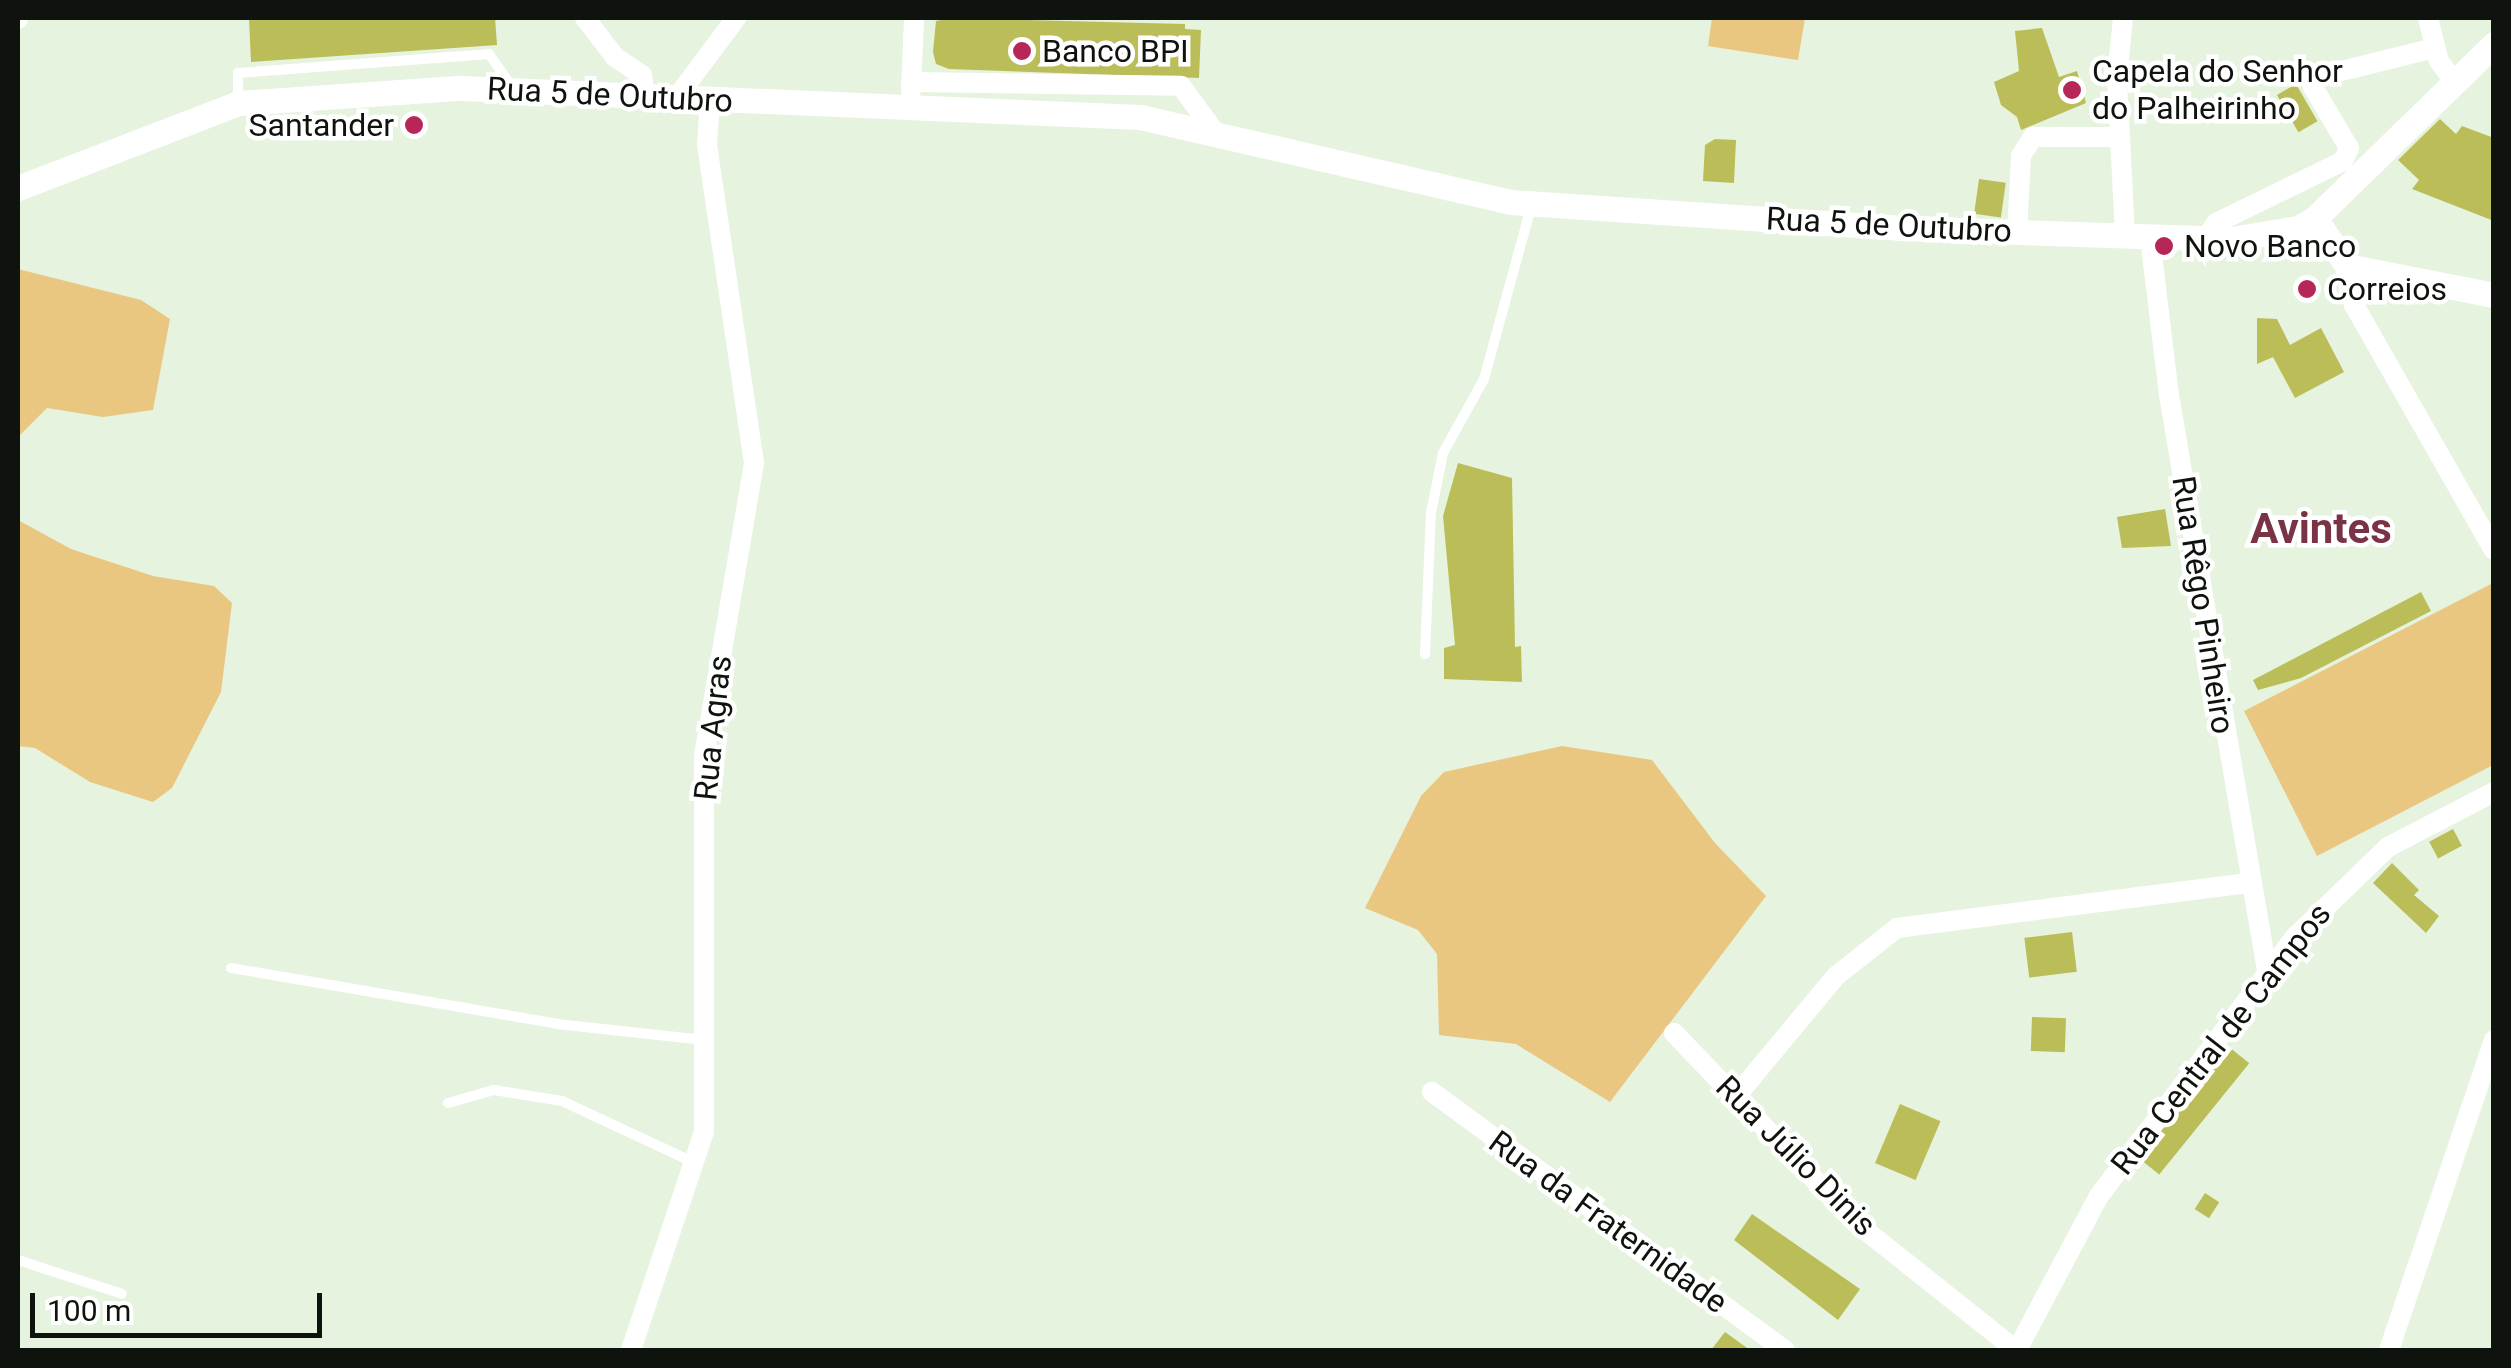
<!DOCTYPE html>
<meta charset="utf-8">
<style>
body{margin:0}
#map{position:relative;width:2511px;height:1368px;overflow:hidden;background:#e5f3df;font-family:Roboto,sans-serif}
div>[style]{position:absolute}
.green>*{inset:0;background:#eac781}
.building>*{inset:0;background:#bbbd58;transform-origin:0 0}
.service>*{height:10px;margin:-5px;padding:0 5px;transform-origin:5px;border-radius:5px;background:#fff}
.minor>*{height:20px;margin:-10px;padding:0 10px;transform-origin:10px;border-radius:10px;background:#fff}
.tertiary>*{height:25px;margin:-12.5px;padding:0 12.5px;transform-origin:12.5px;border-radius:12.5px;background:#fff}
.dots>*{width:28px;height:28px;translate:-50% -50%;box-sizing:border-box;border:5px solid #fff;border-radius:50%}
span{translate:-50% -50%;white-space:nowrap;text-align:center;line-height:1.15;-webkit-text-stroke:9px #fff;paint-order:stroke}
.poi-label{font-size:32px;color:#0f130d}
.left{translate:0 -50%;text-align:left}
.right{translate:-100% -50%;text-align:right}
.street-label{font-size:32px;color:#0f130d}
.district-label{font-size:42px;color:#7a3345;font-weight:700}
.frame{position:absolute;inset:0;border:20px solid #0f130d;pointer-events:none}
.scale{position:absolute;left:30px;top:1293px;width:292px;height:45px;box-sizing:border-box;border:5px solid #0f130d;border-top:0;padding-left:12px;font-size:30px;line-height:35px;white-space:nowrap;color:#0f130d;-webkit-text-stroke:8px #fff;paint-order:stroke}
</style>
<div id="map">
<div class="green">
<div style="clip-path:polygon(1712px 18px,1805px 18px,1798px 60px,1708px 46px)"></div>
<div style="clip-path:polygon(18px 269px,141px 300px,170px 319px,153px 410px,103px 417px,47px 408px,18px 437px)"></div>
<div style="clip-path:polygon(18px 520px,71px 549px,153px 576px,214px 586px,232px 603px,221px 692px,172px 788px,153px 802px,90px 782px,35px 748px,18px 746px)"></div>
<div style="clip-path:polygon(2493px 583px,2493px 765px,2317px 856px,2244px 711px)"></div>
<div style="clip-path:polygon(1562px 746px,1652px 760px,1715px 843px,1766px 896px,1610px 1102px,1516px 1044px,1439px 1035px,1437px 954px,1418px 930px,1365px 908px,1421px 796px,1444px 772px)"></div>
</div>
<div class="building">
<div style="clip-path:polygon(249px 18px,495px 18px,497px 45px,251px 62px)"></div>
<div style="clip-path:polygon(953px 18px,1185px 24px,1185px 29px,1201px 30px,1199px 78px,949px 69px,936px 64px,933px 52px,936px 21px)"></div>
<div style="clip-path:polygon(2042px 28px,2059px 77px,2077px 71px,2086px 103px,2021px 130px,2017px 117px,2001px 105px,1994px 82px,2019px 71px,2015px 31px)"></div>
<div style="left:2296px;top:84px;width:43px;height:22px;rotate:60deg"></div>
<div style="clip-path:polygon(2440px 119px,2456px 134px,2462px 126px,2494px 138px,2494px 221px,2412px 189px,2419px 180px,2398px 160px)"></div>
<div style="clip-path:polygon(1715px 139px,1736px 140px,1734px 183px,1703px 181px,1705px 145px)"></div>
<div style="left:1979px;top:179px;width:27px;height:35px;rotate:8deg"></div>
<div style="clip-path:polygon(2257px 318px,2277px 319px,2290px 345px,2321px 328px,2344px 372px,2295px 398px,2273px 357px,2257px 364px)"></div>
<div style="clip-path:polygon(1458px 463px,1512px 478px,1515px 647px,1521px 646px,1522px 682px,1444px 679px,1444px 648px,1455px 645px,1443px 516px)"></div>
<div style="clip-path:polygon(2165px 509px,2171px 546px,2122px 548px,2117px 517px)"></div>
<div style="clip-path:polygon(2421px 592px,2431px 611px,2301px 678px,2258px 690px,2253px 680px)"></div>
<div style="left:2453px;top:829px;width:19px;height:27px;rotate:62deg"></div>
<div style="clip-path:polygon(2392px 863px,2419px 890px,2414px 895px,2439px 916px,2426px 933px,2373px 883px)"></div>
<div style="left:2072px;top:932px;width:40px;height:48px;rotate:83deg"></div>
<div style="left:2032px;top:1017px;width:34px;height:34px;rotate:2deg"></div>
<div style="left:2229px;top:1047px;width:26px;height:143px;rotate:39deg"></div>
<div style="left:1900px;top:1104px;width:44px;height:64px;rotate:23deg"></div>
<div style="left:2205px;top:1193px;width:17px;height:19px;rotate:33deg"></div>
<div style="clip-path:polygon(1752px 1214px,1860px 1289px,1838px 1320px,1734px 1240px)"></div>
<div style="clip-path:polygon(1725px 1332px,1750px 1350px,1711px 1350px)"></div>
</div>
<div class="service">
<div style="left:238px;top:100px;width:27px;rotate:-90deg"></div>
<div style="left:238px;top:73px;width:252px;rotate:-4.3deg"></div>
<div style="left:489px;top:54px;width:38px;rotate:55deg"></div>
<div style="left:1425px;top:654px;width:141px;rotate:-87.6deg"></div>
<div style="left:1431px;top:513px;width:61px;rotate:-78.7deg"></div>
<div style="left:1443px;top:453px;width:85px;rotate:-61deg"></div>
<div style="left:1484px;top:379px;width:181px;rotate:-74.7deg"></div>
<div style="left:231px;top:968px;width:340px;rotate:9.7deg"></div>
<div style="left:566px;top:1025px;width:139px;rotate:6.2deg"></div>
<div style="left:448px;top:1103px;width:48px;rotate:-15.8deg"></div>
<div style="left:494px;top:1090px;width:69px;rotate:9.2deg"></div>
<div style="left:562px;top:1101px;width:147px;rotate:25deg"></div>
<div style="left:18px;top:1260px;width:109px;rotate:18.1deg"></div>
</div>
<div class="minor">
<div style="left:585px;top:18px;width:49px;rotate:52.4deg"></div>
<div style="left:615px;top:57px;width:32px;rotate:34deg"></div>
<div style="left:642px;top:75px;width:21px;rotate:82deg"></div>
<div style="left:2123px;top:18px;width:60px;rotate:95.7deg"></div>
<div style="left:2117px;top:78px;width:160px;rotate:87.1deg"></div>
<div style="left:2428px;top:18px;width:44px;rotate:75.7deg"></div>
<div style="left:2439px;top:61px;width:25px;rotate:53deg"></div>
<div style="left:18px;top:19px;width:1px;rotate:-90deg"></div>
<div style="left:911px;top:82px;width:270px;rotate:0.8deg"></div>
<div style="left:1181px;top:86px;width:61px;rotate:53.7deg"></div>
<div style="left:911px;top:91px;width:73px;rotate:-87.6deg"></div>
<div style="left:677px;top:97px;width:99px;rotate:-53.2deg"></div>
<div style="left:2017px;top:233px;width:77px;rotate:-87deg"></div>
<div style="left:2021px;top:156px;width:22px;rotate:-58deg"></div>
<div style="left:2033px;top:137px;width:87px"></div>
<div style="left:2150px;top:238px;width:158px;rotate:83.1deg"></div>
<div style="left:2169px;top:395px;width:584px;rotate:80.34deg"></div>
<div style="left:2206px;top:238px;width:18px;rotate:-56deg"></div>
<div style="left:2216px;top:223px;width:141px;rotate:-26deg"></div>
<div style="left:2343px;top:161px;width:14px;rotate:-65deg"></div>
<div style="left:2349px;top:148px;width:71px;rotate:-120.5deg"></div>
<div style="left:2313px;top:87px;width:11px;rotate:-68deg"></div>
<div style="left:2317px;top:77px;width:121px;rotate:-13.9deg"></div>
<div style="left:2347px;top:266px;width:40px;rotate:80deg"></div>
<div style="left:2354px;top:305px;width:282px;rotate:60.3deg"></div>
<div style="left:1674px;top:1033px;width:262px;rotate:46.2deg"></div>
<div style="left:1855px;top:1222px;width:206px;rotate:38.5deg"></div>
<div style="left:1432px;top:1092px;width:437px;rotate:36.2deg"></div>
<div style="left:1738px;top:1094px;width:153px;rotate:-50.3deg"></div>
<div style="left:1836px;top:976px;width:78px;rotate:-38.2deg"></div>
<div style="left:1897px;top:928px;width:354px;rotate:-7.3deg"></div>
<div style="left:631px;top:1350px;width:230px;rotate:-71.5deg"></div>
<div style="left:704px;top:1132px;width:376px;rotate:-90deg"></div>
<div style="left:704px;top:756px;width:297px;rotate:-80.3deg"></div>
<div style="left:754px;top:463px;width:321px;rotate:-98.4deg"></div>
<div style="left:707px;top:145px;width:45px;rotate:-86.2deg"></div>
<div style="left:2017px;top:1350px;width:174px;rotate:-62deg"></div>
<div style="left:2099px;top:1196px;width:323px;rotate:-52.9deg"></div>
<div style="left:2294px;top:938px;width:131px;rotate:-44.1deg"></div>
<div style="left:2388px;top:847px;width:119px;rotate:-27.4deg"></div>
<div style="left:2389px;top:1350px;width:327px;rotate:-71.3deg"></div>
</div>
<div class="tertiary">
<div style="left:18px;top:188px;width:236px;rotate:-21.1deg"></div>
<div style="left:238px;top:103px;width:223px;rotate:-3.9deg"></div>
<div style="left:460px;top:88px;width:681px;rotate:2.44deg"></div>
<div style="left:1140px;top:117px;width:380px;rotate:12.9deg"></div>
<div style="left:1510px;top:202px;width:390px;rotate:3.8deg"></div>
<div style="left:1899px;top:228px;width:333px;rotate:1.9deg"></div>
<div style="left:2232px;top:239px;width:67px;rotate:-9.5deg"></div>
<div style="left:2298px;top:228px;width:20px;rotate:-30deg"></div>
<div style="left:2315px;top:218px;width:250px;rotate:-44.2deg"></div>
<div style="left:2315px;top:218px;width:58px;rotate:56.3deg"></div>
<div style="left:2347px;top:266px;width:150px;rotate:11.2deg"></div>
</div>
<div class="dots">
<div style="left:1022px;top:51px;background:#b62758"></div>
<div style="left:2072px;top:90px;background:#b62758"></div>
<div style="left:414px;top:125px;background:#b62758"></div>
<div style="left:2164px;top:246px;background:#b62758"></div>
<div style="left:2307px;top:289px;background:#b62758"></div>
</div>
<div class="poi-label">
<span class="left" style="left:1042px;top:51px">Banco BPI</span>
<span class="left" style="left:2092px;top:90px">Capela do Senhor<br>do Palheirinho</span>
<span class="right" style="left:394px;top:125px">Santander</span>
<span class="left" style="left:2184px;top:246px">Novo Banco</span>
<span class="left" style="left:2327px;top:289px">Correios</span>
</div>
<div class="street-label">
<span style="left:610px;top:95px;rotate:3deg">Rua 5 de Outubro</span>
<span style="left:1889px;top:225px;rotate:3deg">Rua 5 de Outubro</span>
<span style="left:2203px;top:605px;rotate:81deg">Rua Rêgo Pinheiro</span>
<span style="left:713px;top:728px;rotate:-84deg">Rua Agras</span>
<span style="left:2221px;top:1039px;rotate:-52deg">Rua Central de Campos</span>
<span style="left:1796px;top:1156px;rotate:45deg">Rua Júlio Dinis</span>
<span style="left:1608px;top:1222px;rotate:36deg">Rua da Fraternidade</span>
</div>
<div class="district-label">
<span style="left:2321px;top:529px">Avintes</span>
</div>
<div class="frame"></div>
<div class="scale">100 m</div>
</div>
